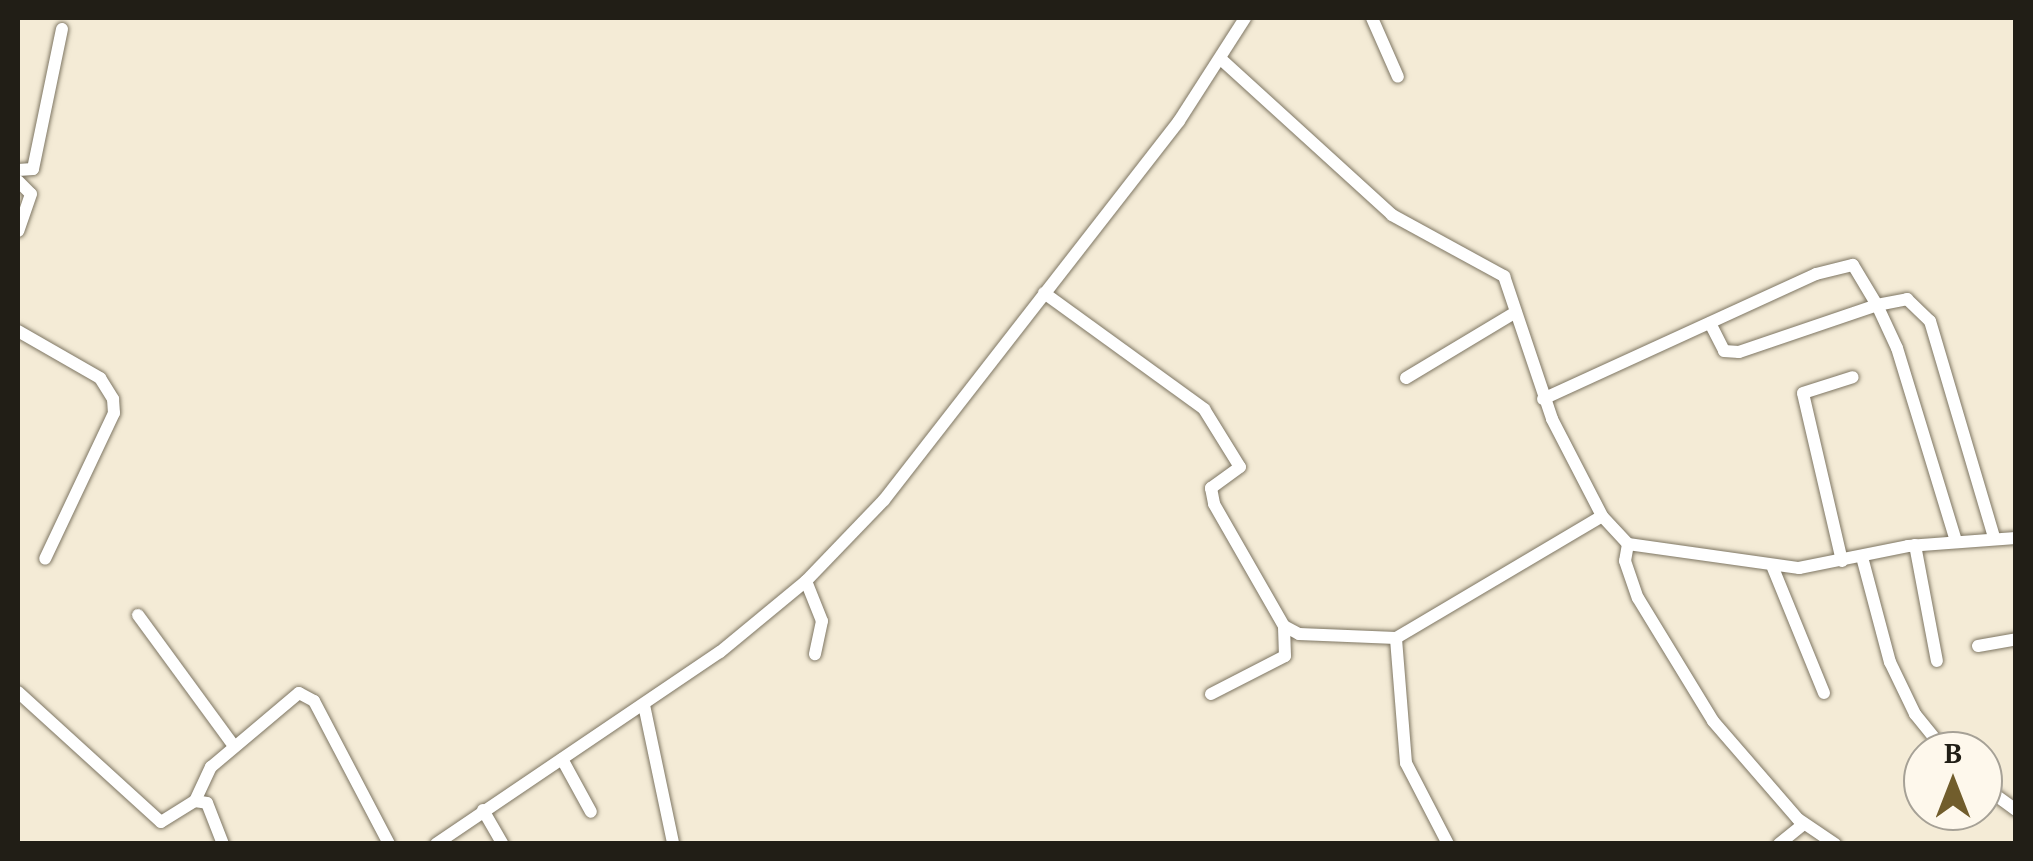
<!DOCTYPE html>
<style>
body{margin:0}
#map{position:relative;width:2033px;height:861px;overflow:hidden;background:#f4ebd6;font-family:"PT Serif",serif}
div>[style]{position:absolute}
.roads{filter:drop-shadow(0 0 2px #7e7663) drop-shadow(0 0 2px #7e7663)}
.street>*{height:12px;margin:-6px;padding:0 6px;transform-origin:6px;border-radius:6px;background:#fff}
span{translate:-50% -50%;white-space:nowrap;text-align:center;line-height:1.15;-webkit-text-stroke:10px #fef8ec;paint-order:stroke}
.frame{position:absolute;inset:0;border:20px solid #211e16;pointer-events:none}
.north{position:absolute;left:1903px;top:731px;width:100px;height:100px;box-sizing:border-box;background:#fef8ec;border:2px solid #a6a196;border-radius:50%;rotate:0deg;font-size:28px;font-weight:700;line-height:40px;text-align:center;color:#211e16}
.north::after{content:'';display:block;margin:auto;width:35px;height:45px;background:#715d2c;clip-path:polygon(50% 0,100% 100%,50% 72%,0 100%)}
</style>
<div id="map">
<div class="roads">
<div class="street">
<div style="left:1372px;top:18px;width:64px;rotate:66.2deg"></div>
<div style="left:1223px;top:61px;width:229px;rotate:42.3deg"></div>
<div style="left:1392px;top:215px;width:128px;rotate:28.6deg"></div>
<div style="left:1504px;top:276px;width:151px;rotate:71.4deg"></div>
<div style="left:1552px;top:419px;width:109px;rotate:62.7deg"></div>
<div style="left:1602px;top:516px;width:38px;rotate:47deg"></div>
<div style="left:1628px;top:544px;width:173px;rotate:8deg"></div>
<div style="left:1799px;top:568px;width:111px;rotate:-11.4deg"></div>
<div style="left:1908px;top:546px;width:108px;rotate:-4.2deg"></div>
<div style="left:18px;top:170px;width:15px;rotate:-4deg"></div>
<div style="left:33px;top:169px;width:143px;rotate:-78.3deg"></div>
<div style="left:18px;top:181px;width:18px;rotate:45deg"></div>
<div style="left:31px;top:194px;width:39px;rotate:109deg"></div>
<div style="left:1044px;top:293px;width:198px;rotate:35.9deg"></div>
<div style="left:1204px;top:409px;width:68px;rotate:58.2deg"></div>
<div style="left:1240px;top:467px;width:36px;rotate:144deg"></div>
<div style="left:1211px;top:488px;width:16px;rotate:79deg"></div>
<div style="left:1214px;top:504px;width:141px;rotate:60.2deg"></div>
<div style="left:1284px;top:626px;width:17px;rotate:28deg"></div>
<div style="left:1299px;top:634px;width:97px;rotate:2.4deg"></div>
<div style="left:1710px;top:323px;width:31px;rotate:63deg"></div>
<div style="left:1724px;top:351px;width:15px;rotate:4deg"></div>
<div style="left:1739px;top:352px;width:146px;rotate:-18.8deg"></div>
<div style="left:1877px;top:305px;width:47px;rotate:65.1deg"></div>
<div style="left:1897px;top:348px;width:202px;rotate:73deg"></div>
<div style="left:18px;top:331px;width:95px;rotate:29.8deg"></div>
<div style="left:100px;top:378px;width:25px;rotate:58deg"></div>
<div style="left:113px;top:399px;width:14px;rotate:86deg"></div>
<div style="left:114px;top:413px;width:161px;rotate:115.3deg"></div>
<div style="left:1406px;top:378px;width:128px;rotate:-31deg"></div>
<div style="left:1543px;top:399px;width:300px;rotate:-24.6deg"></div>
<div style="left:1816px;top:274px;width:38px;rotate:-14deg"></div>
<div style="left:1853px;top:265px;width:47px;rotate:59deg"></div>
<div style="left:1877px;top:305px;width:31px;rotate:-11deg"></div>
<div style="left:1907px;top:299px;width:32px;rotate:44deg"></div>
<div style="left:1930px;top:321px;width:225px;rotate:73.5deg"></div>
<div style="left:1628px;top:544px;width:17px;rotate:100deg"></div>
<div style="left:1625px;top:561px;width:39px;rotate:71deg"></div>
<div style="left:1638px;top:598px;width:144px;rotate:58.6deg"></div>
<div style="left:1713px;top:721px;width:130px;rotate:49.1deg"></div>
<div style="left:1798px;top:819px;width:45px;rotate:34deg"></div>
<div style="left:1915px;top:545px;width:118px;rotate:79.3deg"></div>
<div style="left:1862px;top:557px;width:109px;rotate:75.1deg"></div>
<div style="left:1890px;top:662px;width:58px;rotate:64.3deg"></div>
<div style="left:1915px;top:714px;width:48px;rotate:51deg"></div>
<div style="left:1842px;top:561px;width:172px;rotate:-103.1deg"></div>
<div style="left:1803px;top:393px;width:52px;rotate:-17.7deg"></div>
<div style="left:1773px;top:568px;width:135px;rotate:67.8deg"></div>
<div style="left:806px;top:581px;width:43px;rotate:68.2deg"></div>
<div style="left:822px;top:621px;width:34px;rotate:102deg"></div>
<div style="left:138px;top:615px;width:161px;rotate:53.8deg"></div>
<div style="left:1978px;top:646px;width:39px;rotate:-10deg"></div>
<div style="left:18px;top:692px;width:193px;rotate:42.3deg"></div>
<div style="left:161px;top:822px;width:40px;rotate:-32deg"></div>
<div style="left:195px;top:801px;width:12px;rotate:9deg"></div>
<div style="left:207px;top:803px;width:44px;rotate:68.7deg"></div>
<div style="left:1211px;top:694px;width:83px;rotate:-27.2deg"></div>
<div style="left:1285px;top:656px;width:30px;rotate:-92deg"></div>
<div style="left:644px;top:705px;width:141px;rotate:78.1deg"></div>
<div style="left:562px;top:759px;width:60px;rotate:61.3deg"></div>
<div style="left:1983px;top:786px;width:41px;rotate:36deg"></div>
<div style="left:195px;top:801px;width:38px;rotate:-65deg"></div>
<div style="left:211px;top:767px;width:115px;rotate:-40.1deg"></div>
<div style="left:299px;top:693px;width:17px;rotate:28deg"></div>
<div style="left:314px;top:701px;width:161px;rotate:62.3deg"></div>
<div style="left:483px;top:810px;width:39px;rotate:60deg"></div>
<div style="left:436px;top:844px;width:343px;rotate:-34.1deg"></div>
<div style="left:720px;top:652px;width:112px;rotate:-39.5deg"></div>
<div style="left:806px;top:581px;width:112px;rotate:-46.1deg"></div>
<div style="left:884px;top:500px;width:480px;rotate:-52.1deg"></div>
<div style="left:1179px;top:121px;width:122px;rotate:-57.3deg"></div>
<div style="left:1448px;top:844px;width:91px;rotate:-117.4deg"></div>
<div style="left:1406px;top:763px;width:125px;rotate:-94.6deg"></div>
<div style="left:1396px;top:638px;width:239px;rotate:-30.6deg"></div>
<div style="left:1779px;top:844px;width:32px;rotate:-39deg"></div>
</div>
</div>
<div class="frame"></div>
<div class="north">B</div>
</div>
